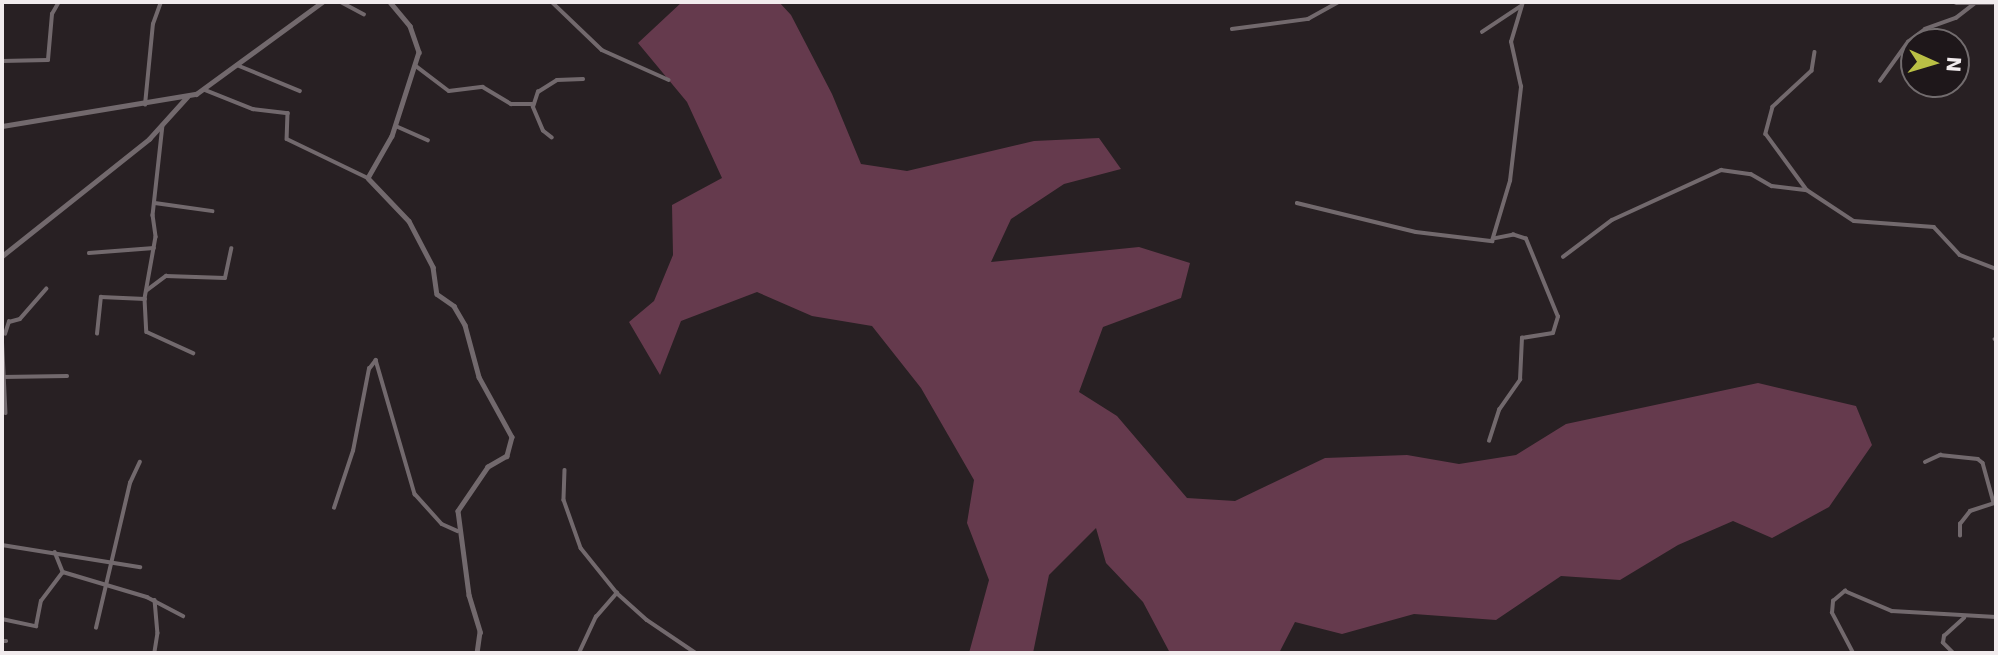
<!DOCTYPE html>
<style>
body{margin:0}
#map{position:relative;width:1998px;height:655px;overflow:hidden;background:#282023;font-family:"DejaVu Sans",sans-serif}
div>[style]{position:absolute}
.green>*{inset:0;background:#653a4d}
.minor>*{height:3.5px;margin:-1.75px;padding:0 1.75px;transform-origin:1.75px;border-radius:1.75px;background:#72696d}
.tertiary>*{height:4.5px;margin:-2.25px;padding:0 2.25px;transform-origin:2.25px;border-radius:2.25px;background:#72696d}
.secondary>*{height:5px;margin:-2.5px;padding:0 2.5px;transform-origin:2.5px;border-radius:2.5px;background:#72696d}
span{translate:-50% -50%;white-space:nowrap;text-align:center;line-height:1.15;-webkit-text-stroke:7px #1e171a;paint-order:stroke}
.frame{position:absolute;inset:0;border:4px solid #f1ebed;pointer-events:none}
.north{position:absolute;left:1900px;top:28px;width:70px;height:70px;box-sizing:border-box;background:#1e171a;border:2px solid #726c6e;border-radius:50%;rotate:94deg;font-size:19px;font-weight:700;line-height:28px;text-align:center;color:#f1ebed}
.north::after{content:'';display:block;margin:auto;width:24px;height:32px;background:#bac045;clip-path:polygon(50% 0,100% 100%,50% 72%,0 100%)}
</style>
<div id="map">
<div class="green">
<div style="clip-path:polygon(682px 2px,779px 2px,791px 15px,832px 94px,861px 164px,907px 171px,1034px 141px,1099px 138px,1121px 169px,1064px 184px,1011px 219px,991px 262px,1139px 247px,1190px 263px,1181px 298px,1103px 327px,1079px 392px,1117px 416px,1187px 498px,1235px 501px,1325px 458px,1407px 455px,1459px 464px,1516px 455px,1566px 424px,1758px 383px,1856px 406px,1872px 445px,1829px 507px,1772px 538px,1733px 521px,1678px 545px,1620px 580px,1561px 576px,1496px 620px,1414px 614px,1342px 634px,1295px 622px,1279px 653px,1170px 653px,1143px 602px,1106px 563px,1096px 528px,1049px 575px,1033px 653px,969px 653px,989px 580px,967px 523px,974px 480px,921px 388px,872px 326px,812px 316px,757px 292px,681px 321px,660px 375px,629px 322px,654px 301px,673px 255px,672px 205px,722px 178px,687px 102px,638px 43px)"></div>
</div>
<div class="minor">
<div style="left:341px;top:2px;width:26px;rotate:28deg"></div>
<div style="left:552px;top:2px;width:69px;rotate:43.8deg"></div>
<div style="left:602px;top:50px;width:73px;rotate:24.1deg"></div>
<div style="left:1232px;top:29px;width:77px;rotate:-7.5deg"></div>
<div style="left:1308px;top:19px;width:35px;rotate:-29deg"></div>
<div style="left:1482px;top:32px;width:47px;rotate:-33.7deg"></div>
<div style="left:1815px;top:52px;width:19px;rotate:99deg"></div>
<div style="left:1812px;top:71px;width:53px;rotate:137.3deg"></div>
<div style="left:1773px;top:107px;width:28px;rotate:105deg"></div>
<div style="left:1766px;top:134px;width:69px;rotate:53.8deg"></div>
<div style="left:1807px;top:190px;width:56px;rotate:33.4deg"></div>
<div style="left:1854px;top:221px;width:80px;rotate:4.3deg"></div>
<div style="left:1934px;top:227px;width:38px;rotate:47deg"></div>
<div style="left:1960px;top:255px;width:39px;rotate:21deg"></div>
<div style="left:2px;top:61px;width:46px;rotate:-1.2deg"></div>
<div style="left:48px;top:60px;width:46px;rotate:-85deg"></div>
<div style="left:52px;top:14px;width:14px;rotate:-60deg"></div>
<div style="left:237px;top:65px;width:68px;rotate:22.4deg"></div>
<div style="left:416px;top:66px;width:41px;rotate:37.1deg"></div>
<div style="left:449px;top:91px;width:34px;rotate:-7deg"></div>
<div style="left:483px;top:87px;width:33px;rotate:31deg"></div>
<div style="left:511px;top:104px;width:21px"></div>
<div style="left:1880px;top:81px;width:48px;rotate:-54.3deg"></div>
<div style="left:1908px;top:42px;width:21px;rotate:-37deg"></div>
<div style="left:1925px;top:29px;width:33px;rotate:-20deg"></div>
<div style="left:1956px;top:18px;width:24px;rotate:-38deg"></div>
<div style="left:205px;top:90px;width:52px;rotate:21.6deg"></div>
<div style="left:253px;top:109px;width:35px;rotate:7deg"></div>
<div style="left:288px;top:113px;width:26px;rotate:92deg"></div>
<div style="left:287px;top:139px;width:90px;rotate:25.7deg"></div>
<div style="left:145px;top:105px;width:81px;rotate:-84.4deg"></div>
<div style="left:153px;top:24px;width:23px;rotate:-70deg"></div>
<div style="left:163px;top:125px;width:91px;rotate:96.3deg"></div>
<div style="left:153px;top:215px;width:22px;rotate:82deg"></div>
<div style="left:156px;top:237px;width:63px;rotate:100.1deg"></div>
<div style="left:145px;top:299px;width:33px;rotate:87deg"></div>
<div style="left:147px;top:332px;width:51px;rotate:24.5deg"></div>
<div style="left:396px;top:126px;width:35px;rotate:24deg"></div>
<div style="left:552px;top:138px;width:11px;rotate:-142deg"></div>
<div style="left:543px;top:131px;width:26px;rotate:-113deg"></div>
<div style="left:533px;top:107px;width:16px;rotate:-72deg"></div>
<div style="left:538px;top:92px;width:22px;rotate:-32deg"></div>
<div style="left:557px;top:80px;width:26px;rotate:-2deg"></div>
<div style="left:155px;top:203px;width:58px;rotate:8deg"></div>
<div style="left:1297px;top:203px;width:122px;rotate:13.7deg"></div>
<div style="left:1416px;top:232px;width:77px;rotate:6.8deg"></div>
<div style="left:1492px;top:241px;width:63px;rotate:-73.3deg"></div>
<div style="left:1510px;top:181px;width:95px;rotate:-83.3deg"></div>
<div style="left:1521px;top:87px;width:46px;rotate:-102.5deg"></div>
<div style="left:1511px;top:42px;width:42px;rotate:-73.3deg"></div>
<div style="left:89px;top:253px;width:65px;rotate:-4.4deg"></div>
<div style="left:1563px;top:257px;width:61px;rotate:-37.1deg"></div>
<div style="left:1612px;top:220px;width:120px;rotate:-24.6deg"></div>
<div style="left:1721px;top:170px;width:30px;rotate:8deg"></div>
<div style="left:1751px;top:174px;width:24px;rotate:30deg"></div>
<div style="left:1772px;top:186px;width:35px;rotate:7deg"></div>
<div style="left:146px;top:291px;width:25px;rotate:-37deg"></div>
<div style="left:166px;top:276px;width:59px;rotate:1.9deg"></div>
<div style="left:225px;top:278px;width:30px;rotate:-78deg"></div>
<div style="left:2px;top:332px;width:81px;rotate:87.2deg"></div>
<div style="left:5px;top:334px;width:13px;rotate:-72deg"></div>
<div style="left:9px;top:322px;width:11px;rotate:-15deg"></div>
<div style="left:20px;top:319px;width:40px;rotate:-49deg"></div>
<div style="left:97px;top:334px;width:37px;rotate:-84deg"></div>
<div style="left:101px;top:297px;width:44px;rotate:2.6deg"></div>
<div style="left:1995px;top:339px;width:1px;rotate:45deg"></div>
<div style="left:2px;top:377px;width:65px;rotate:-0.9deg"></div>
<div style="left:1489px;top:441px;width:33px;rotate:-72deg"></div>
<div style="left:1499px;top:410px;width:37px;rotate:-55deg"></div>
<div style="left:1520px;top:380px;width:42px;rotate:-87.3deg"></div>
<div style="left:1522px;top:338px;width:31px;rotate:-9deg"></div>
<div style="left:1553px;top:333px;width:17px;rotate:-73deg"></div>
<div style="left:1558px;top:317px;width:84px;rotate:-112.3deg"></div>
<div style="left:1526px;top:239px;width:13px;rotate:-162deg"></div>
<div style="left:1514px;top:235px;width:21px;rotate:169deg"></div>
<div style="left:1925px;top:462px;width:17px;rotate:-25deg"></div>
<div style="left:1940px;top:455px;width:38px;rotate:6deg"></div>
<div style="left:1978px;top:459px;width:6px;rotate:39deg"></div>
<div style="left:1983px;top:463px;width:41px;rotate:74.6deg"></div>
<div style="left:565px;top:470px;width:30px;rotate:92deg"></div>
<div style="left:564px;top:500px;width:51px;rotate:70.5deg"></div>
<div style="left:581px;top:548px;width:58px;rotate:51.3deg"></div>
<div style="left:617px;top:593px;width:40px;rotate:42deg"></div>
<div style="left:647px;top:620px;width:59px;rotate:34deg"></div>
<div style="left:334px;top:508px;width:60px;rotate:-71.6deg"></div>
<div style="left:353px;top:451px;width:84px;rotate:-79deg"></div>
<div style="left:369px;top:369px;width:11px;rotate:-52deg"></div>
<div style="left:376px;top:360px;width:140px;rotate:73.8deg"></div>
<div style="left:415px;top:494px;width:40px;rotate:48deg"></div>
<div style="left:442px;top:524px;width:17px;rotate:24deg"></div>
<div style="left:1960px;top:536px;width:12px;rotate:-90deg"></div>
<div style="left:1960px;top:524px;width:16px;rotate:-52deg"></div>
<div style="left:1970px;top:511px;width:25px;rotate:-18deg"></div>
<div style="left:2px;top:545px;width:140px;rotate:9.1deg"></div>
<div style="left:55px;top:552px;width:22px;rotate:68deg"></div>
<div style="left:63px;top:572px;width:88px;rotate:16.6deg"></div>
<div style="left:147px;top:597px;width:41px;rotate:27.8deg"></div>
<div style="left:155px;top:600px;width:33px;rotate:85deg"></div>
<div style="left:158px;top:633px;width:20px;rotate:99deg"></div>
<div style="left:2px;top:619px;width:35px;rotate:12deg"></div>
<div style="left:36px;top:626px;width:25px;rotate:-79deg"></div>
<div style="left:41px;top:601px;width:36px;rotate:-53deg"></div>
<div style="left:96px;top:628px;width:149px;rotate:-76.8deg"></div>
<div style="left:130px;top:483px;width:23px;rotate:-65deg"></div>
<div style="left:2px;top:641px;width:4px"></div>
<div style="left:579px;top:653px;width:40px;rotate:-65deg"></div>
<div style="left:596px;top:617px;width:32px;rotate:-49deg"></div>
<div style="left:1853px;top:653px;width:45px;rotate:-117.7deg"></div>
<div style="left:1832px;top:613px;width:12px;rotate:-85deg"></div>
<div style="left:1833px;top:601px;width:16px;rotate:-40deg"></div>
<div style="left:1845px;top:591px;width:51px;rotate:23.1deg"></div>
<div style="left:1892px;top:611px;width:104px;rotate:3.3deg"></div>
<div style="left:1953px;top:653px;width:14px;rotate:-135deg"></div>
<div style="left:1943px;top:643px;width:7px;rotate:-82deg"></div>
<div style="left:1944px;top:636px;width:27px;rotate:-42deg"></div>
</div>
<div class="tertiary">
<div style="left:390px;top:2px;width:31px;rotate:50deg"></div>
<div style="left:410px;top:26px;width:28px;rotate:71deg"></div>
<div style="left:419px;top:52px;width:88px;rotate:107.8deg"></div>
<div style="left:392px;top:136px;width:48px;rotate:119.7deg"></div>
<div style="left:368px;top:178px;width:59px;rotate:46.4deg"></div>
<div style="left:409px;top:221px;width:52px;rotate:62.4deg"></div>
<div style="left:433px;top:267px;width:27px;rotate:82deg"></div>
<div style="left:437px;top:294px;width:21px;rotate:35deg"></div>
<div style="left:454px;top:306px;width:22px;rotate:60deg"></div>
<div style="left:465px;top:325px;width:54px;rotate:74.9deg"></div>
<div style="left:479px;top:377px;width:68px;rotate:61.2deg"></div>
<div style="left:512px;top:437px;width:20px;rotate:105deg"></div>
<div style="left:507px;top:456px;width:22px;rotate:150deg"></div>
<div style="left:488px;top:467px;width:53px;rotate:124.3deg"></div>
<div style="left:458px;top:511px;width:85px;rotate:82.5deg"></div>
<div style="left:469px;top:595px;width:39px;rotate:73deg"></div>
<div style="left:480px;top:632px;width:21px;rotate:98deg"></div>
<div style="left:2px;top:256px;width:188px;rotate:-38.5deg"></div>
<div style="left:149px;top:139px;width:57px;rotate:-47.9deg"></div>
</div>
<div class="secondary">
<div style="left:1956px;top:2px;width:36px"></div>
<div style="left:2px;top:126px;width:197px;rotate:-9.4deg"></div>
<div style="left:196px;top:94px;width:156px;rotate:-36.1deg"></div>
</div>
<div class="frame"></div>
<div class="north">N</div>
</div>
